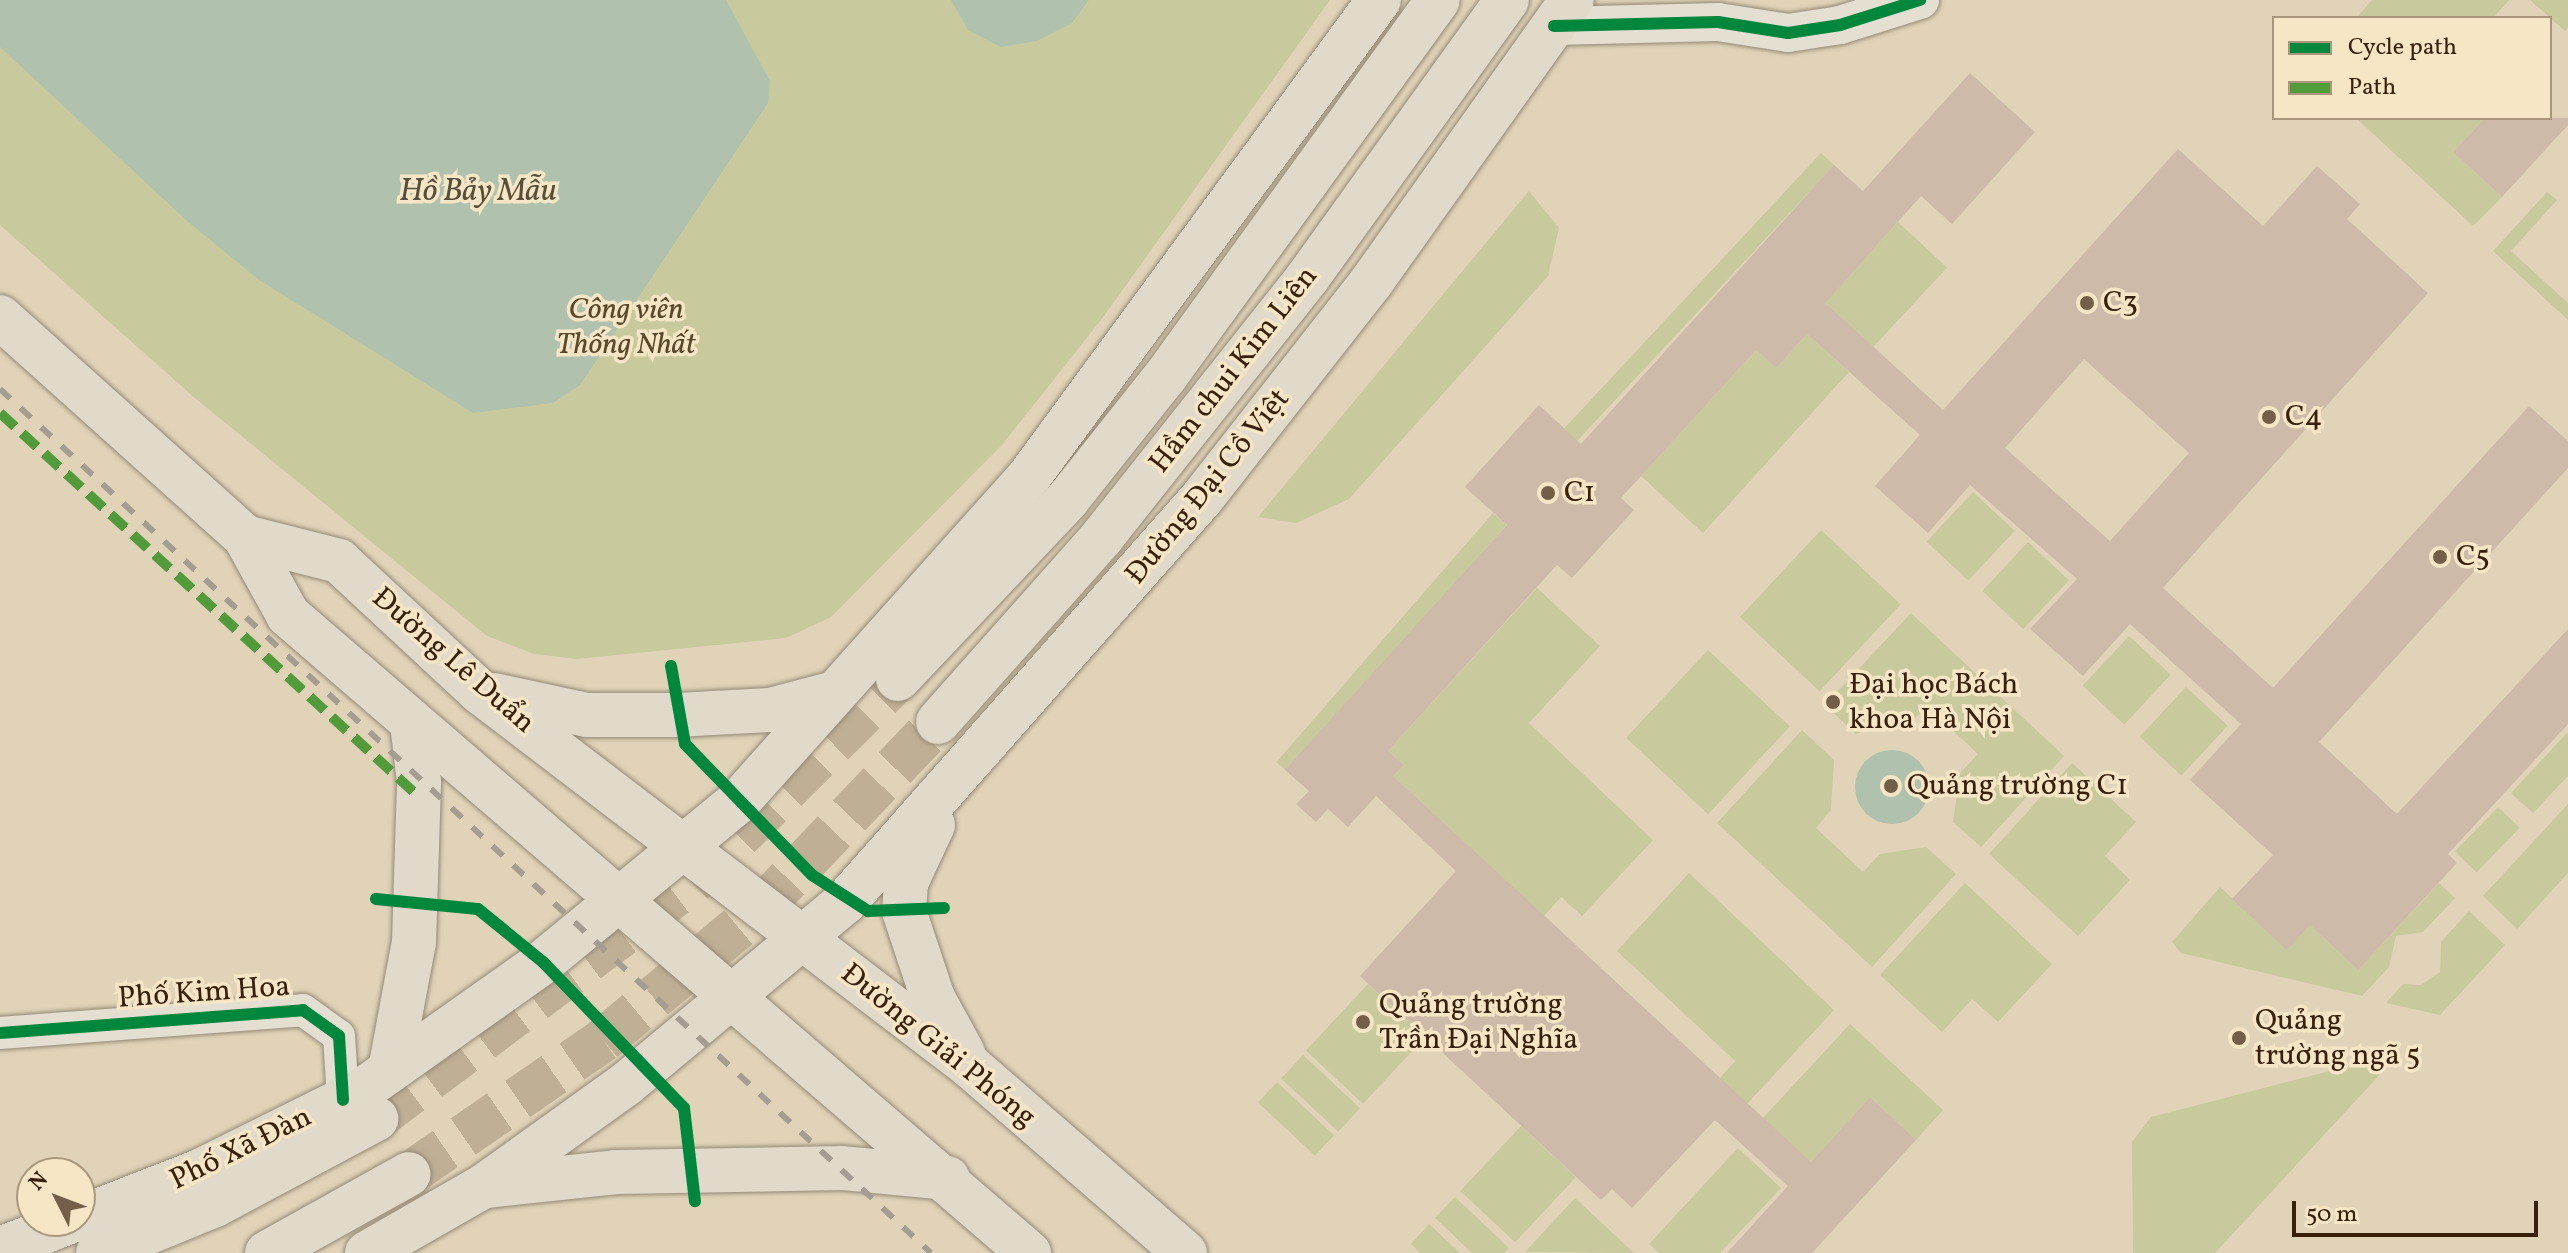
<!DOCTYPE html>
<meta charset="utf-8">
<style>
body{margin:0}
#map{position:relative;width:2568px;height:1253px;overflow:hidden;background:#e0d3b8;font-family:Vollkorn,serif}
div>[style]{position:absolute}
.green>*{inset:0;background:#c9c99e;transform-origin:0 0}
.water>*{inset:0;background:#b0c2ae}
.round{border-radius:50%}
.building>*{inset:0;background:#cdbaa8}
.primary-tunnel>*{height:44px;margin-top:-22px;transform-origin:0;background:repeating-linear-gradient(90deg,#beaf95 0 44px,transparent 0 66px)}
.roads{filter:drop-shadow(0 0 2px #948977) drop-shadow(0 0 2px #948977)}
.minor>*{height:32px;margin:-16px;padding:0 16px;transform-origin:16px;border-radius:16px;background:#e5dfd2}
.tertiary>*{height:38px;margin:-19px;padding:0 19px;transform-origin:19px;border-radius:19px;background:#e5dfd2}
.primary>*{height:44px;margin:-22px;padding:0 22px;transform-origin:22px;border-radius:22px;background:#e1daca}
.rail>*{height:6px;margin-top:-3px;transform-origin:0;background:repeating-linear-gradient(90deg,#a59d91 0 14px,transparent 0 28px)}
.quiet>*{height:10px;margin-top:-5px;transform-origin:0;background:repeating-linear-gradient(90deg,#529b3b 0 20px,transparent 0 30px)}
.cycleway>*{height:12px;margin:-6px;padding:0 6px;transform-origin:6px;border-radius:6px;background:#00873e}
.dots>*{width:22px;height:22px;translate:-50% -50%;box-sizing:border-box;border:4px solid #f6e6c6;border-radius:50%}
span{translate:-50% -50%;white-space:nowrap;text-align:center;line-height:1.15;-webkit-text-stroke:7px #f6e6c6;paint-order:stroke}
.poi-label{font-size:30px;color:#38210a}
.left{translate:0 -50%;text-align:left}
.park-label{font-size:30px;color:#58492a;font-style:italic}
.street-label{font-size:30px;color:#38210a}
.water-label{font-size:32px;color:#564f3a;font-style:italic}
.legend{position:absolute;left:2272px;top:16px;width:280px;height:104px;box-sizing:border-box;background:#f6e6c6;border:2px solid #aa977b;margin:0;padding:10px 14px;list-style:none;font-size:24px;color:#38210a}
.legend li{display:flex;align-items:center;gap:16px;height:40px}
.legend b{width:40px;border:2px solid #aa977b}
.north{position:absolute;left:16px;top:1157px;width:80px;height:80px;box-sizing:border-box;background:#f6e6c6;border:2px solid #aa977b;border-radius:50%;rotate:312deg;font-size:22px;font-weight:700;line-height:32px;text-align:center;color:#38210a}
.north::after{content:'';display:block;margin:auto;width:28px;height:36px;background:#735f47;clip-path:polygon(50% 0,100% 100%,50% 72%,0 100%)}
.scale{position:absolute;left:2292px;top:1201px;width:246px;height:36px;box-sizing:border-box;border:4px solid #38210a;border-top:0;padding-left:10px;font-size:24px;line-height:28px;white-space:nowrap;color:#38210a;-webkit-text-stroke:6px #f6e6c6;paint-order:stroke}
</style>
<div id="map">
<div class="green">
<div style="clip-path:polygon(0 0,1330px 0,1104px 316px,1002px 445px,831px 617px,786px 638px,577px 659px,534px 654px,487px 636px,196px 399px,0 225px)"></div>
<div style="clip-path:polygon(2372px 0,2509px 0,2493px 18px,2356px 18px)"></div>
<div style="clip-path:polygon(2530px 0,2568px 0,2568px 27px,2565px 31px)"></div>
<div style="clip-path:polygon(2356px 118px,2485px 118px,2453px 152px,2502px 197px,2473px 226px)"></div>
<div style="left:1821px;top:153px;width:18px;height:377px;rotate:43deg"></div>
<div style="clip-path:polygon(1529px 191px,1559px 228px,1548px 276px,1349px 499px,1296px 523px,1258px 517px)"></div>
<div style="clip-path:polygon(2547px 192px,2557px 200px,2511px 251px,2568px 303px,2568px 320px,2493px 251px)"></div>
<div style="left:1898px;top:222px;width:67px;height:109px;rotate:43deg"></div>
<div style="clip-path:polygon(1807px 334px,1849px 372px,1703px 533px,1641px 476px,1756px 350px,1776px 368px)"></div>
<div style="left:1973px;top:492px;width:57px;height:68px;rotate:43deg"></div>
<div style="left:1493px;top:513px;width:18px;height:330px;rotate:41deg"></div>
<div style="left:1821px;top:530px;width:109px;height:119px;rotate:43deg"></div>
<div style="left:2028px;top:542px;width:56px;height:67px;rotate:43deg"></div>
<div style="clip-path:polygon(1537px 588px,1600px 646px,1529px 723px,1653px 840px,1582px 916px,1561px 897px,1544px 916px,1393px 776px,1404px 765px,1388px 751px)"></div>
<div style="clip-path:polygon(1911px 613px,2064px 756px,1981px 847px,1953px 822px,1960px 773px,1978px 754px,1927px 707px,1910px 723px,1893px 721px,1856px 734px,1825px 705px)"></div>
<div style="left:2129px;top:636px;width:57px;height:68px;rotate:43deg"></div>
<div style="left:1708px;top:650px;width:112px;height:120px;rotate:43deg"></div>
<div style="left:2186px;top:687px;width:57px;height:68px;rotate:43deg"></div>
<div style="clip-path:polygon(1802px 730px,1834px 760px,1831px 810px,1816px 828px,1863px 872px,1880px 854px,1926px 847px,1956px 874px,1872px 967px,1717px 823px)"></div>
<div style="clip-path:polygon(2568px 732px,2568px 776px,2533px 813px,2511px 793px)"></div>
<div style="clip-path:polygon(2072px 763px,2136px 822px,2105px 856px,2130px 880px,2078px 936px,1989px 854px)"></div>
<div style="clip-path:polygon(2568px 804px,2568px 873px,2517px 929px,2483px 896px)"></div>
<div style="left:2498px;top:807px;width:30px;height:62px;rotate:44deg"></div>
<div style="clip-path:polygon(1689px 873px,1834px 1010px,1747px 1104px,1719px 1079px,1735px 1061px,1617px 951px)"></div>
<div style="clip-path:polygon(1965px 883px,2052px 964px,1998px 1022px,1972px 999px,1942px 1032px,1880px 975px)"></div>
<div style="clip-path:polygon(2439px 883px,2455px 898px,2423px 932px,2396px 936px,2389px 967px,2362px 996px,2181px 953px,2172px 942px,2220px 887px,2287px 949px,2310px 925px,2358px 970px)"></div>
<div style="clip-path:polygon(2469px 911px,2505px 945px,2440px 1015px,2386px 1003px,2403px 984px,2421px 985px,2440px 972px,2441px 942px)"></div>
<div style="left:1368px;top:984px;width:78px;height:91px;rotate:43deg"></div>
<div style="clip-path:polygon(1850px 1024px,1943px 1110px,1916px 1140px,1870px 1097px,1811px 1162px,1762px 1119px)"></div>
<div style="left:1303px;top:1055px;width:78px;height:32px;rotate:43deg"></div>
<div style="clip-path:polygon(2373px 1060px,2384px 1070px,2215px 1253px,2133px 1253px,2132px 1142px,2151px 1117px)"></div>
<div style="left:1277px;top:1082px;width:78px;height:28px;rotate:43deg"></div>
<div style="left:1521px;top:1126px;width:75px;height:89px;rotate:43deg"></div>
<div style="clip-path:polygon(1738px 1148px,1781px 1188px,1720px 1253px,1659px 1253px,1649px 1244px)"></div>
<div style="clip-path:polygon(1455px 1197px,1509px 1248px,1504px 1253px,1472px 1253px,1435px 1218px)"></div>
<div style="clip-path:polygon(1575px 1198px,1634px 1253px,1525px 1252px)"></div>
<div style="clip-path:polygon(1429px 1224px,1460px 1253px,1420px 1253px,1411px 1244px)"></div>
</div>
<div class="water">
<div style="clip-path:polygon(0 0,726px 0,770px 81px,768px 103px,580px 385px,553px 403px,473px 413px,259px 280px,187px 221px,0 47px)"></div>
<div style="clip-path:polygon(951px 0,1089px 0,1072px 23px,1037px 41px,1001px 47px,968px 30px)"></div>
<div class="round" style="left:1855px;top:750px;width:74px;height:74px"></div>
</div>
<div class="building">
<div style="clip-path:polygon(evenodd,1970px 73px,2035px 132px,1952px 224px,1921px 196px,1825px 303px,1943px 410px,2178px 149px,2263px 226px,2317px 166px,2360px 204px,2347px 219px,2428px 293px,2163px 588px,2273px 688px,2529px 406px,2568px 441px,2568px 468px,2319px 742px,2397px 814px,2568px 629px,2568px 724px,2448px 854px,2457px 863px,2358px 970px,2310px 925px,2287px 950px,2232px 899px,2273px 855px,2190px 780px,2241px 724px,2130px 624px,2083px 676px,2030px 629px,2077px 579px,1970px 485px,1928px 533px,1875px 486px,1920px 435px,1807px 334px,1776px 368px,1756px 350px,1621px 498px,1634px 510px,1572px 578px,1557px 565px,1388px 751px,1404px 765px,1393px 776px,1811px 1162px,1870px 1097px,1916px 1140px,1812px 1253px,1727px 1253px,1788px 1186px,1715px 1120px,1632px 1208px,1612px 1189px,1601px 1200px,1360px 976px,1456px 871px,1376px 796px,1348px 827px,1328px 809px,1316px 822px,1296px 804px,1309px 791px,1285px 770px,1507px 525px,1465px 487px,1539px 405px,1581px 444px,1834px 165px,1863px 191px,1970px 73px,2084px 359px,2189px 453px,2110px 541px,2005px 448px,2084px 359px)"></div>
<div style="clip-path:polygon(2485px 118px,2568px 118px,2568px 125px,2502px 197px,2453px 152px)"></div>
</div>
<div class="primary-tunnel">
<div style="left:376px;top:1119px;width:394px;rotate:-36.8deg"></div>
<div style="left:692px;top:883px;width:290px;rotate:-44.7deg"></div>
<div style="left:409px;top:1174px;width:236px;rotate:-34.6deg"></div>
<div style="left:603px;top:1040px;width:202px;rotate:-39.8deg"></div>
<div style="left:758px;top:911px;width:261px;rotate:-46.4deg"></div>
</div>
<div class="roads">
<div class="minor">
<div style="left:0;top:1033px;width:304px;rotate:-4.3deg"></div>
<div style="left:303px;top:1010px;width:44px;rotate:35.8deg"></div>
<div style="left:339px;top:1036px;width:64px;rotate:86.4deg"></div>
</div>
<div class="tertiary">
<div style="left:1554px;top:26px;width:164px;rotate:-1.4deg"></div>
<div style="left:1718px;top:22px;width:71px;rotate:8.9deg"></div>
<div style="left:1788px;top:33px;width:53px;rotate:-8.7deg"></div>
<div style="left:1840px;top:25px;width:84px;rotate:-17.4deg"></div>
</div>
<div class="primary">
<div style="left:0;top:317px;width:329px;rotate:41.9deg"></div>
<div style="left:245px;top:537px;width:89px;rotate:61.1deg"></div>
<div style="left:288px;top:615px;width:978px;rotate:40.73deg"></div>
<div style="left:245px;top:537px;width:97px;rotate:14.3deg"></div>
<div style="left:339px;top:561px;width:192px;rotate:42.9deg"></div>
<div style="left:480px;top:692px;width:616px;rotate:37.35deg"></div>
<div style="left:970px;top:1066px;width:285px;rotate:41deg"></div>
<div style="left:898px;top:679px;width:246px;rotate:-46.6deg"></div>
<div style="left:1067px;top:500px;width:157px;rotate:-51.5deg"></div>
<div style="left:1165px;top:377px;width:465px;rotate:-54.1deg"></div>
<div style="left:494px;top:695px;width:95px;rotate:12.1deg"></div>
<div style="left:587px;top:715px;width:90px"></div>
<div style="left:677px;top:715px;width:93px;rotate:-3.1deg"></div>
<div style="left:770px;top:710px;width:63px;rotate:-14.7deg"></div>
<div style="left:938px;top:722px;width:247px;rotate:-48.4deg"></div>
<div style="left:1102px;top:537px;width:332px;rotate:-51.6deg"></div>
<div style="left:1308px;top:277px;width:341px;rotate:-54.3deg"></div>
<div style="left:933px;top:825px;width:64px;rotate:115deg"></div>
<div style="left:906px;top:883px;width:28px;rotate:94deg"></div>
<div style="left:904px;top:911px;width:92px;rotate:71.6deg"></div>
<div style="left:933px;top:998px;width:63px;rotate:61.4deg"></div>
<div style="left:390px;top:1070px;width:130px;rotate:-79.4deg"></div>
<div style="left:414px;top:942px;width:160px;rotate:-88.2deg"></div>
<div style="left:419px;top:782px;width:59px;rotate:-96.8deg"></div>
<div style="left:486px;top:1186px;width:131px;rotate:-6.1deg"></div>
<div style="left:616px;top:1172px;width:226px;rotate:-1deg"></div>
<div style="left:842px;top:1168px;width:106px;rotate:5.4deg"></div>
<div style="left:0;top:1249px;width:215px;rotate:-21.3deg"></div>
<div style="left:200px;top:1171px;width:180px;rotate:-26.4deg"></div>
<div style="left:361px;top:1091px;width:223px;rotate:-35.3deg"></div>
<div style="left:543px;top:962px;width:254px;rotate:-39.4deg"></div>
<div style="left:739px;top:801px;width:433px;rotate:-48.2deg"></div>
<div style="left:1028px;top:478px;width:593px;rotate:-53.71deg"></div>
<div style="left:98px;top:1253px;width:126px;rotate:-22.3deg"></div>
<div style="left:215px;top:1205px;width:183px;rotate:-28.1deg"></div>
<div style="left:267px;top:1253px;width:162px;rotate:-29.1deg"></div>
<div style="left:367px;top:1253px;width:135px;rotate:-29.8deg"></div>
<div style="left:484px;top:1186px;width:175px;rotate:-35.7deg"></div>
<div style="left:626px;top:1084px;width:285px;rotate:-39.7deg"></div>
<div style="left:845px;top:902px;width:539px;rotate:-48.53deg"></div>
<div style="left:1202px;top:498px;width:276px;rotate:-51.9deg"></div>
<div style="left:1372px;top:281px;width:345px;rotate:-54.6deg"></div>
</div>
</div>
<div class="rail">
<div style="left:0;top:389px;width:1270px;rotate:42.86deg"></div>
</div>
<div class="quiet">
<div style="left:0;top:413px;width:567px;rotate:42.5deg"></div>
</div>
<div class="cycleway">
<div style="left:1554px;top:26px;width:164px;rotate:-1.4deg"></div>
<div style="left:1718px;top:22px;width:71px;rotate:8.9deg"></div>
<div style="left:1788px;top:33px;width:53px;rotate:-8.7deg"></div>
<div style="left:1840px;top:25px;width:84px;rotate:-17.4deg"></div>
<div style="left:671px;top:666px;width:79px;rotate:79.8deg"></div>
<div style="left:685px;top:744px;width:182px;rotate:45.9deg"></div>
<div style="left:812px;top:875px;width:67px;rotate:32.7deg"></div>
<div style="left:868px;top:911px;width:76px;rotate:-2.3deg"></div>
<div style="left:376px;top:899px;width:102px;rotate:5.6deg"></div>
<div style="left:478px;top:909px;width:84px;rotate:39.2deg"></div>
<div style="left:543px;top:962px;width:203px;rotate:46deg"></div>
<div style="left:684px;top:1108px;width:94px;rotate:83.3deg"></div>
<div style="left:0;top:1033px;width:304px;rotate:-4.3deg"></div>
<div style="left:303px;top:1010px;width:44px;rotate:35.8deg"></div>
<div style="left:339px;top:1036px;width:64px;rotate:86.4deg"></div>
</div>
<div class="dots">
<div style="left:2087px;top:303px;background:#735f47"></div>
<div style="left:2269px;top:417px;background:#735f47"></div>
<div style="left:1548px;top:493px;background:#735f47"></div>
<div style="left:2440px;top:557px;background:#735f47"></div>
<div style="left:1833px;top:702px;background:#735f47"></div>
<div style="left:1891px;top:786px;background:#735f47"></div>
<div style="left:1363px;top:1022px;background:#735f47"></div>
<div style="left:2239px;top:1038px;background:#735f47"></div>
</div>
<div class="poi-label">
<span class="left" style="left:2103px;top:303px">C3</span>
<span class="left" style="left:2285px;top:417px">C4</span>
<span class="left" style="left:1564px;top:493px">C1</span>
<span class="left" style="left:2456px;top:557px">C5</span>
<span class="left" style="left:1849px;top:702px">Đại học Bách<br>khoa Hà Nội</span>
<span class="left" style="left:1907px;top:786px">Quảng trường C1</span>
<span class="left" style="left:1379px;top:1022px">Quảng trường<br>Trần Đại Nghĩa</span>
<span class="left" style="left:2255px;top:1038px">Quảng<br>trường ngã 5</span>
</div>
<div class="park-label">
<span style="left:626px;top:327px">Công viên<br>Thống Nhất</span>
</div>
<div class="street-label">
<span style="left:1234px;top:370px;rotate:-52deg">Hầm chui Kim Liên</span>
<span style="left:1208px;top:487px;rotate:-51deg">Đường Đại Cồ Việt</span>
<span style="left:453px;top:661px;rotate:41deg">Đường Lê Duẩn</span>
<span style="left:204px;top:993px;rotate:-4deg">Phố Kim Hoa</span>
<span style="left:938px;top:1046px;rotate:39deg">Đường Giải Phóng</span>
<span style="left:241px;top:1149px;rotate:-26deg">Phố Xã Đàn</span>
</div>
<div class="water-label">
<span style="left:478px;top:192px">Hồ Bảy Mẫu</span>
</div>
<ul class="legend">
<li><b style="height:10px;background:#00873e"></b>Cycle path</li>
<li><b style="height:10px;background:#529b3b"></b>Path</li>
</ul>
<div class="north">N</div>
<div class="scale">50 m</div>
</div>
